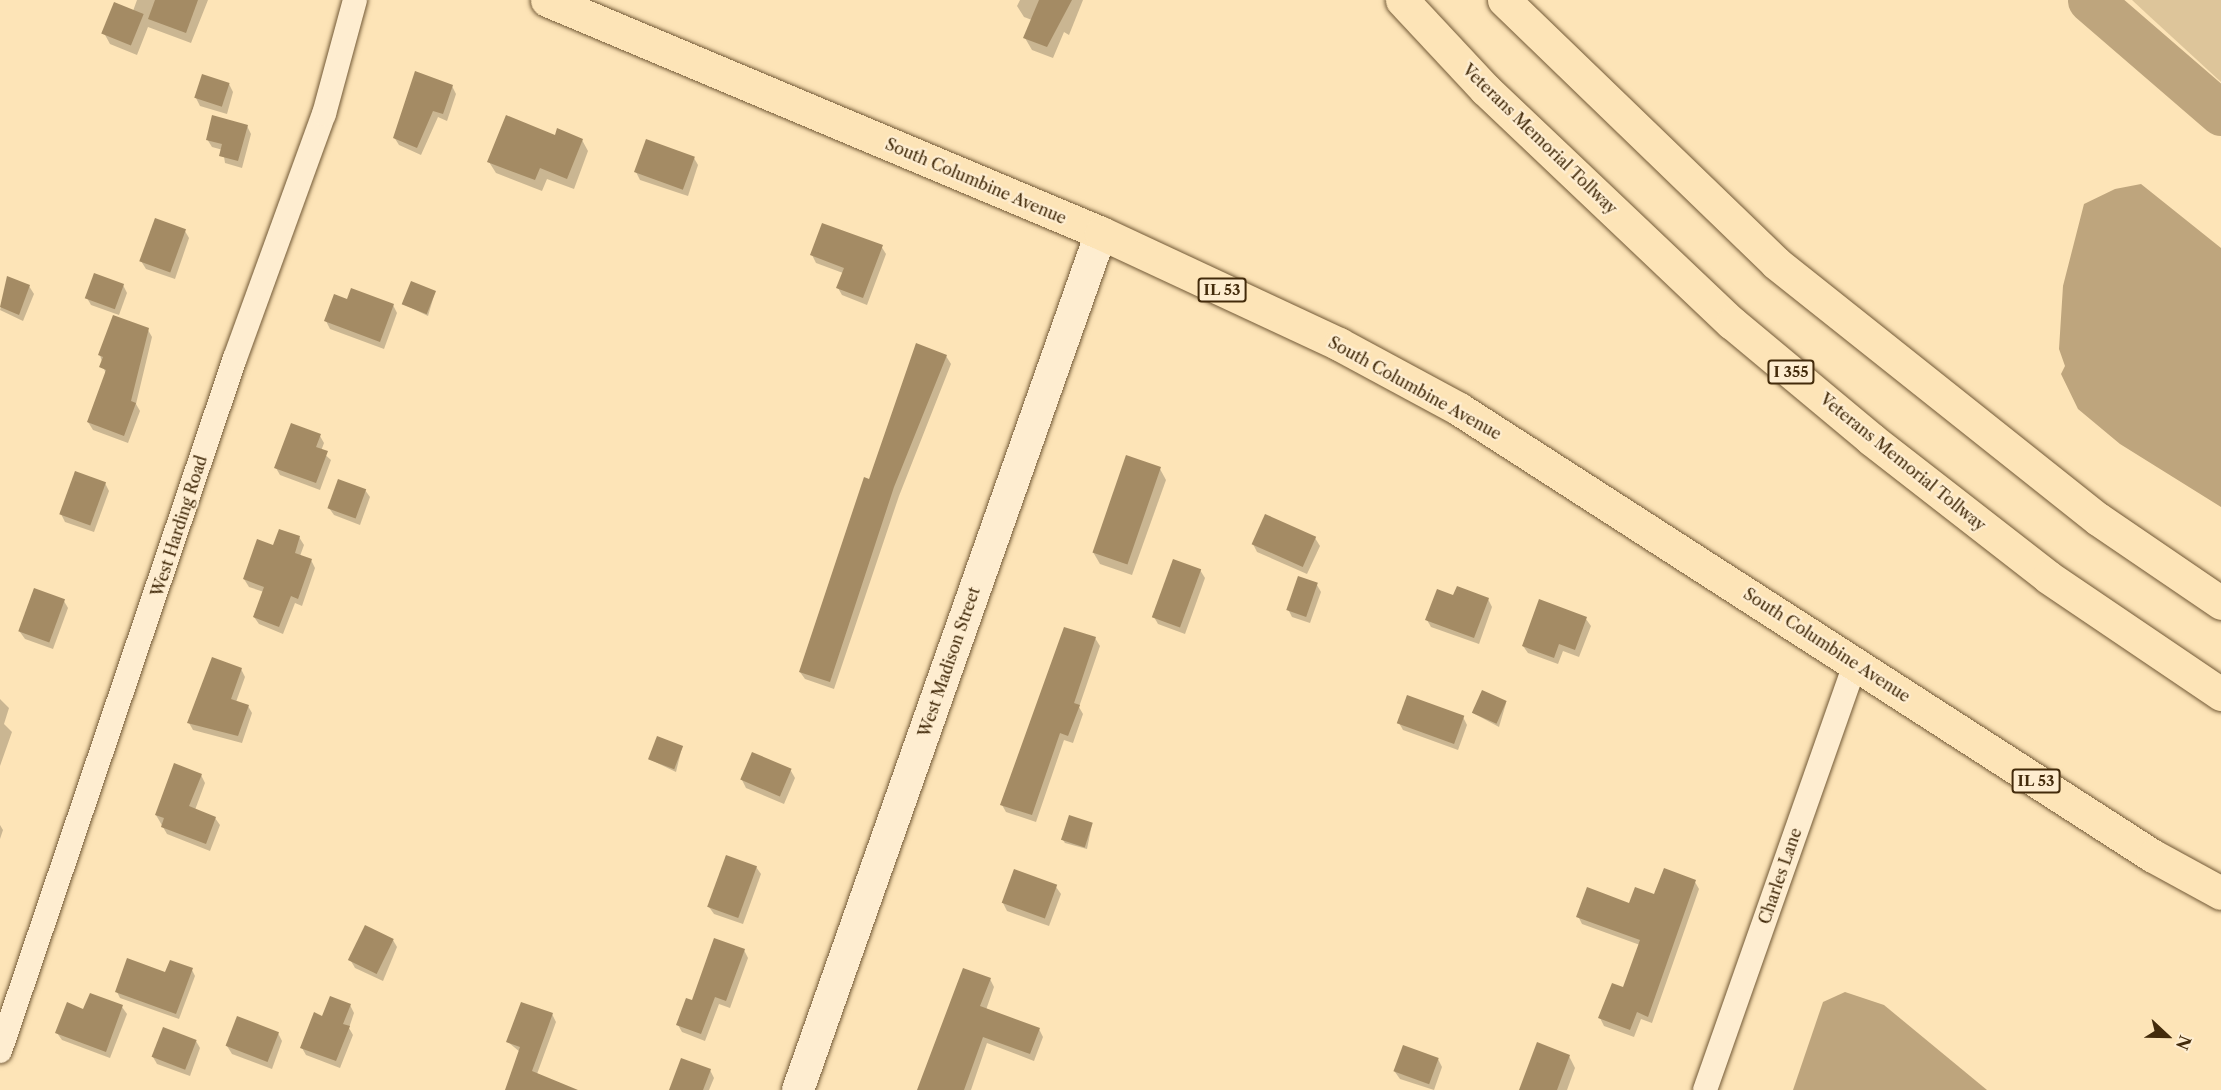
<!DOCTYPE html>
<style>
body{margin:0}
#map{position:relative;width:2221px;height:1090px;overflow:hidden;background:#fde4b7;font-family:"Libre Caslon Text",serif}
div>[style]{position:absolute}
.green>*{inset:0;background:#ddc59a}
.water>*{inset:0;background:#bea57d}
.shadow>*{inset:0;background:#0003}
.river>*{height:45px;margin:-22.5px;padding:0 22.5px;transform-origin:22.5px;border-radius:22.5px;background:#bea57d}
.building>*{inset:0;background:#a48b64;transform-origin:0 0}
.roads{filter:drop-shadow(0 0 2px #725936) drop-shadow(0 0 2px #725936)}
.minor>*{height:24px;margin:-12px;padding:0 12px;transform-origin:12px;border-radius:12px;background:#feedd0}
.tertiary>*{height:32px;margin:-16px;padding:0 16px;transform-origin:16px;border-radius:16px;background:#feedd0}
.primary>*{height:33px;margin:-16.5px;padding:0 16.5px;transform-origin:16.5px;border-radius:16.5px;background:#fde4b7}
.motorway>*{height:33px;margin:-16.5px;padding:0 16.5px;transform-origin:16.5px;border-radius:16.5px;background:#fde4b7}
span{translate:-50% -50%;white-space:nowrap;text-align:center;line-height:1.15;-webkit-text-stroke:4.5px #feedd0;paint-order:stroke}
.shield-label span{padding:2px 4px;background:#feedd0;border:2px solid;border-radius:4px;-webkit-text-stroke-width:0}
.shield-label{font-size:15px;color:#432b0b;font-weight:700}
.street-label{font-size:16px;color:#432b0b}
.north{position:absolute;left:2137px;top:1006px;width:60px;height:60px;-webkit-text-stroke:4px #feedd0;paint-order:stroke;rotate:112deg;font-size:16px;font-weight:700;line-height:24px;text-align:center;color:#432b0b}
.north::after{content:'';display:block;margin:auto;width:21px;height:27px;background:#432b0b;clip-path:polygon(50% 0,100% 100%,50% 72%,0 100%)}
</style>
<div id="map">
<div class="green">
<div style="clip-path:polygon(2132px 0,2221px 0,2221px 82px,2147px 14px)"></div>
</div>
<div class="water">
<div style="clip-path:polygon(2141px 184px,2221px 248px,2221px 507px,2120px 444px,2078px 409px,2061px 374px,2065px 366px,2059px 349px,2063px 286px,2084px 204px,2115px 189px)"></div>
<div style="clip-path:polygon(1845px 992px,1884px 1005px,1987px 1090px,1793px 1090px,1823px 1002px)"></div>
</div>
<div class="shadow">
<div style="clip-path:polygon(137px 0,208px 0,191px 43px,148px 27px,137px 55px,110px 44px,104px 33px,133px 11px)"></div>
<div style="clip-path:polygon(1020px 0,1083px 0,1069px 35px,1064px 32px,1053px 58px,1032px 50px,1025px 38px,1032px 20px,1024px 17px,1017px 6px)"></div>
<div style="clip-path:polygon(229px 84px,233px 92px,227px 114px,200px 106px,196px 98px)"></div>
<div style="clip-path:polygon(452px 86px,456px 94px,447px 121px,438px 117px,421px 155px,399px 145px,394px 137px)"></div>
<div style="clip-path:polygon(247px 126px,251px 134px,242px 168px,225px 163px,223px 150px,212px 147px,207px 139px)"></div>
<div style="clip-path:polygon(555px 136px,582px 140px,588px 151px,574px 189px,547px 179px,542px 191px,496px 173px,489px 162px)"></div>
<div style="clip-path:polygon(694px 158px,698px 165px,688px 196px,640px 180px,636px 172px)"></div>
<div style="clip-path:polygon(185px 231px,189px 238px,175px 279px,146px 269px,141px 261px)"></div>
<div style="clip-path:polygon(881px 246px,886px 254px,867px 305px,842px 295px,838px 288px,843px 273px,816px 263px,812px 255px)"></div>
<div style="clip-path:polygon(8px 278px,29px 286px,34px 294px,23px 321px,0 310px)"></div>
<div style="clip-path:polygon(123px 285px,127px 293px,119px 315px,91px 305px,87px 298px)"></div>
<div style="clip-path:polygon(435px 292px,428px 316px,403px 304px)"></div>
<div style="clip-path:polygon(348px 300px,393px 305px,397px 313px,384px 349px,330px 329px,326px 321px)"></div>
<div style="clip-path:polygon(148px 330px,152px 337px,136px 404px,140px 411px,128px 443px,93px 430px,88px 422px,106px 375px,100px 355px)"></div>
<div style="clip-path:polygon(946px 356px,951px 364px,899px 496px,834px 689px,805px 679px,800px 672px,870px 480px)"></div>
<div style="clip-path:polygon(320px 436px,324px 443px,321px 451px,331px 460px,320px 490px,280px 475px,276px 468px)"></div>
<div style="clip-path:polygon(1160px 469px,1166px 480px,1132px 575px,1100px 564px,1093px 552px)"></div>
<div style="clip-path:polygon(105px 483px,109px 491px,94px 532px,65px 522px,61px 514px)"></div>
<div style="clip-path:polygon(365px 490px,370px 497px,360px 525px,334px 515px,329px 508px)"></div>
<div style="clip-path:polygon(299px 537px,304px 545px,300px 556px,311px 560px,315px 568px,302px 606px,295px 603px,283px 634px,259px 624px,254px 617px,264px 592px,249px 587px,244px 579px)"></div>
<div style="clip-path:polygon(1315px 538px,1320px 546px,1307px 574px,1257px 552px,1253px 544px)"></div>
<div style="clip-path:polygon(1200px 570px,1205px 578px,1185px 634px,1158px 624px,1154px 617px)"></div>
<div style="clip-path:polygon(1317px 585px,1321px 592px,1310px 623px,1292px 617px,1288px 609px)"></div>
<div style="clip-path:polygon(1454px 597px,1488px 599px,1492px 607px,1479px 644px,1431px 627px,1427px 620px)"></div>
<div style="clip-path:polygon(64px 601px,68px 608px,53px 649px,25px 639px,20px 632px)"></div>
<div style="clip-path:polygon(1586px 619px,1591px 626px,1579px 657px,1563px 651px,1558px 664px,1528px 653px,1523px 646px)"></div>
<div style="clip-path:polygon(1095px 638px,1100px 646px,1079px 707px,1083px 714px,1073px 743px,1064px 740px,1036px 822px,1006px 812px,1002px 805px)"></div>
<div style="clip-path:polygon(241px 669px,245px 677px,236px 702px,248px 706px,252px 713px,242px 743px,193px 730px,189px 723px)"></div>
<div style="clip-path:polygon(0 699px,9px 708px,4px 724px,12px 732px,0 766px)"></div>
<div style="clip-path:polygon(1506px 703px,1499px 727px,1473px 713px)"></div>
<div style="clip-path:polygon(1463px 717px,1467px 725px,1458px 750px,1403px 730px,1399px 723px)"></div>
<div style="clip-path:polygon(682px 747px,676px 772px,649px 759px)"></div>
<div style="clip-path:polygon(791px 771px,795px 778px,784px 804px,746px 788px,742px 780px)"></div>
<div style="clip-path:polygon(201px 775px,205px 783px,195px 810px,215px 818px,220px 825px,210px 851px,167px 834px,156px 815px)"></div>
<div style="clip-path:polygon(1092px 824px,1087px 849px,1065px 843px,1063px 840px)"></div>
<div style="clip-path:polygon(0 825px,3px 830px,0 839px)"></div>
<div style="clip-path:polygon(756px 867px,761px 874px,743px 924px,714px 914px,709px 907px)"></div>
<div style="clip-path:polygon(1695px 882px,1699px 889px,1652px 1023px,1641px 1019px,1634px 1037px,1604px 1026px,1600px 1018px,1624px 989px,1640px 945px,1582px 924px,1578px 916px,1630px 905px)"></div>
<div style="clip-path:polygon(1056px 887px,1061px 894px,1049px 926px,1007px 911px,1003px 903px)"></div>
<div style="clip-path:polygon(393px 940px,397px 947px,383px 981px,355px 968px,351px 961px)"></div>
<div style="clip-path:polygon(744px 950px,748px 958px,730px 1008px,719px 1004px,705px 1041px,682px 1032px,678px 1025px,693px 1001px)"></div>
<div style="clip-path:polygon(192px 970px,195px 976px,179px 1019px,120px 998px,117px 992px)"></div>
<div style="clip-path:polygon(990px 979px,994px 987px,986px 1010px,1039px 1029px,1043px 1037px,1034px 1061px,987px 1043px,971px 1090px,919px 1090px)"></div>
<div style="clip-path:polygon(350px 1005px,354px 1013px,349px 1028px,353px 1035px,340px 1068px,306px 1055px,302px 1048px,323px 1017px)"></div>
<div style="clip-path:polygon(122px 1007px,127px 1014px,110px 1058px,62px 1040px,57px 1033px,84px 1011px)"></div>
<div style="clip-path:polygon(552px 1014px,556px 1022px,537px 1074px,563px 1090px,506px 1090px,520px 1052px,508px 1042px)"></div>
<div style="clip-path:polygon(278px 1033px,282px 1041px,272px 1069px,232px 1054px,227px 1046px)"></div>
<div style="clip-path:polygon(196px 1041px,200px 1048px,190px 1076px,157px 1064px,153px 1057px)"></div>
<div style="clip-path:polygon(1569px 1056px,1575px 1068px,1567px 1090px,1521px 1090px)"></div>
<div style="clip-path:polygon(1438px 1059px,1442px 1067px,1434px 1090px,1400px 1079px,1395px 1072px)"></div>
<div style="clip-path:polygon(710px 1070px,714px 1078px,709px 1090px,673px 1090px)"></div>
</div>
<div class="river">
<div style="left:2090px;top:0;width:173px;rotate:40.8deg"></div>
</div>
<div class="building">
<div style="clip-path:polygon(155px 0,198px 0,186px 33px,148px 19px)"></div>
<div style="clip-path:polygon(1039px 0,1072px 0,1047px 47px,1023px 38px)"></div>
<div style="left:114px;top:2px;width:32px;height:34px;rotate:22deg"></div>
<div style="clip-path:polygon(415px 71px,453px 85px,443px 114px,433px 111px,417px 148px,393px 138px)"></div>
<div style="left:202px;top:74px;width:29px;height:25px;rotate:18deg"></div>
<div style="clip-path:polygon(212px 115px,248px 125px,238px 161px,219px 156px,222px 144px,206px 140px)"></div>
<div style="clip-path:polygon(506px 115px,555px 135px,557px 128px,583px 139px,567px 179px,540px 168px,535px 180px,487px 162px)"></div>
<div style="left:646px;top:139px;width:52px;height:35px;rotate:20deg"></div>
<div style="left:155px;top:218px;width:33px;height:46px;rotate:20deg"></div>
<div style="clip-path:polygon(822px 223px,883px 245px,863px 298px,836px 288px,844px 268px,810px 255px)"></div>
<div style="left:94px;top:273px;width:32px;height:27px;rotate:20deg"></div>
<div style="clip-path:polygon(7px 276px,30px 285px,19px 315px,0 307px)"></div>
<div style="left:411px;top:281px;width:27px;height:25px;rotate:22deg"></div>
<div style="clip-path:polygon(351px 288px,394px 304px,380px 342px,324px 321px,334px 294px,347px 299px)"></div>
<div style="clip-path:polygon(113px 315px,149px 328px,131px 401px,136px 403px,124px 436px,87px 422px,106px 370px,99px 367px,103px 357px,98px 355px)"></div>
<div style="clip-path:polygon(916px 343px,947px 355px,894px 487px,830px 682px,799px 672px,864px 477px,869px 479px)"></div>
<div style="clip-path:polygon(291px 423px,321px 434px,316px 447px,328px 451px,316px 483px,274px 468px)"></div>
<div style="left:1126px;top:455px;width:37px;height:103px;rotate:19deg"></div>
<div style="left:75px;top:471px;width:33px;height:46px;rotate:20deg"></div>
<div style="left:338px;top:479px;width:30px;height:31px;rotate:20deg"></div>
<div style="left:1265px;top:514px;width:56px;height:33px;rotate:24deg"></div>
<div style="clip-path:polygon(279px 529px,300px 536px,295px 553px,312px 559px,298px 599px,291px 596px,279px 627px,253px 617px,264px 587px,243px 579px,257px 539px,273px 545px)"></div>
<div style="left:1173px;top:559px;width:30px;height:62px;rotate:20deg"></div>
<div style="left:1298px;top:576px;width:21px;height:36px;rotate:19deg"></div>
<div style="clip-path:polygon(1457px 586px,1489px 598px,1474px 638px,1425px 620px,1437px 589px,1453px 595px)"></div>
<div style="left:34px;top:588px;width:33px;height:46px;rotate:20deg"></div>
<div style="clip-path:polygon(1539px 599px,1587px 617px,1575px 650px,1559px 644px,1554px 658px,1522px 646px)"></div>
<div style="clip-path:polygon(1064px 627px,1096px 637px,1074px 703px,1080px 705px,1068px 736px,1060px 733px,1032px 815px,1000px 805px)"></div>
<div style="clip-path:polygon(212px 657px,242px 668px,231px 699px,249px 705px,238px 736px,187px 723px)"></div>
<div style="left:1482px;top:690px;width:27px;height:25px;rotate:24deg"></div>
<div style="left:1407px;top:695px;width:61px;height:30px;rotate:20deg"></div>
<div style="left:657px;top:736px;width:28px;height:25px;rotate:21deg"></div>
<div style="left:752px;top:752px;width:43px;height:30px;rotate:23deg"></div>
<div style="clip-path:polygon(174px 763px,202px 774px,189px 806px,216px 817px,206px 844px,161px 827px,164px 818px,155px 815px)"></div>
<div style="left:1069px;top:815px;width:25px;height:26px;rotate:18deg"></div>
<div style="left:726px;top:855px;width:33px;height:55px;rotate:20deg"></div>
<div style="clip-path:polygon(1664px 868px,1696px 880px,1648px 1017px,1637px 1012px,1630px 1030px,1598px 1018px,1612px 983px,1623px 987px,1640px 940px,1576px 917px,1587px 887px,1629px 903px,1635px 887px,1654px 894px)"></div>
<div style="left:1014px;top:869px;width:46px;height:36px;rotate:20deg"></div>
<div style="left:365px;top:925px;width:32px;height:39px;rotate:26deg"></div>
<div style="clip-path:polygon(714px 938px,745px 949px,726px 1001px,715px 997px,701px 1034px,676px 1025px,686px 998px,692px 1000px)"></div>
<div style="clip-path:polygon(127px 958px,165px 972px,170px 960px,193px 968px,176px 1014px,115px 992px)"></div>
<div style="clip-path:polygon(963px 968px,991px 978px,980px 1006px,1040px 1028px,1030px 1054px,983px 1037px,964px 1090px,917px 1090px)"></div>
<div style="clip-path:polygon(90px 993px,123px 1005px,106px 1052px,55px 1033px,67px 1002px,83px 1009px)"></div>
<div style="clip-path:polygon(330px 996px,351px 1004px,343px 1024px,350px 1026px,336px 1061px,300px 1048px,314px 1012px,322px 1016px)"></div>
<div style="clip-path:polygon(521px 1002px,553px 1013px,532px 1071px,578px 1090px,505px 1090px,520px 1047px,506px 1042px)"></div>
<div style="left:237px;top:1016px;width:45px;height:32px;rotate:21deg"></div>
<div style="left:163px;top:1027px;width:36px;height:32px;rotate:21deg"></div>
<div style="clip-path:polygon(1537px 1042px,1570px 1055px,1557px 1090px,1519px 1090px)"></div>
<div style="left:1403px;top:1045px;width:38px;height:28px;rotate:20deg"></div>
<div style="clip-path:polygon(681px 1058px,711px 1069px,703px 1090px,669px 1090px)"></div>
</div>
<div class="roads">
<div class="minor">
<div style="left:0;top:1051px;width:732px;rotate:-71.27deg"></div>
<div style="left:235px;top:358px;width:260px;rotate:-70deg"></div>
<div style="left:324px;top:114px;width:118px;rotate:-74.8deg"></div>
<div style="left:1705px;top:1090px;width:453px;rotate:-70.6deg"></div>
</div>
<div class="tertiary">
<div style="left:798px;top:1090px;width:909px;rotate:-70.53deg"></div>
</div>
<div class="primary">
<div style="left:547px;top:0;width:601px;rotate:22.81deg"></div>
<div style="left:1101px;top:233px;width:263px;rotate:25deg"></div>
<div style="left:1339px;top:344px;width:136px;rotate:28.4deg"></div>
<div style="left:1459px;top:409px;width:825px;rotate:32.79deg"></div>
<div style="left:2153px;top:856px;width:77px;rotate:28.6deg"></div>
</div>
<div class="motorway">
<div style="left:1402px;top:0;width:122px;rotate:47deg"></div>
<div style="left:1485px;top:89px;width:340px;rotate:43.5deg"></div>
<div style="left:1732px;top:323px;width:181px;rotate:39.8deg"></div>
<div style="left:1871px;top:439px;width:224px;rotate:37.9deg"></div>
<div style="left:2048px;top:577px;width:209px;rotate:34.1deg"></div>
<div style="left:1504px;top:0;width:378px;rotate:44deg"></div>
<div style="left:1776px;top:263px;width:411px;rotate:38.5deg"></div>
<div style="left:2098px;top:519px;width:149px;rotate:34.3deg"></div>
</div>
</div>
<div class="shield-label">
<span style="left:1222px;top:290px">IL 53</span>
<span style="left:1791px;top:372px">I 355</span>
<span style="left:2036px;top:781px">IL 53</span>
</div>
<div class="street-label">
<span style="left:1540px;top:139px;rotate:44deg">Veterans Memorial Tollway</span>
<span style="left:976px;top:181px;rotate:23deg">South Columbine Avenue</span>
<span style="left:1415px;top:388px;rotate:29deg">South Columbine Avenue</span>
<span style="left:1903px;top:462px;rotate:39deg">Veterans Memorial Tollway</span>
<span style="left:179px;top:526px;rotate:-72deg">West Harding Road</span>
<span style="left:1827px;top:645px;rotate:33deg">South Columbine Avenue</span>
<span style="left:949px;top:662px;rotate:-71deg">West Madison Street</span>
<span style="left:1780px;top:876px;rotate:-71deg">Charles Lane</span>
</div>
<div class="north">N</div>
</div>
